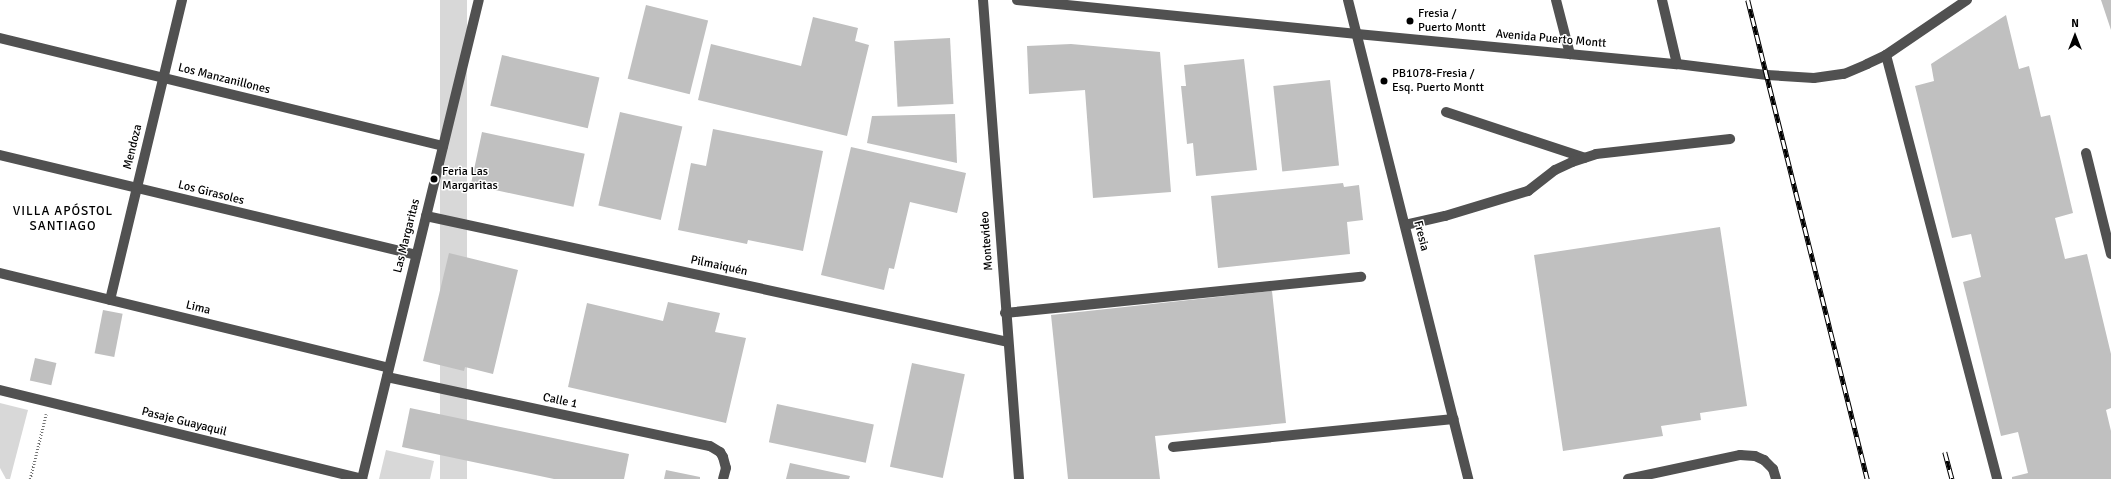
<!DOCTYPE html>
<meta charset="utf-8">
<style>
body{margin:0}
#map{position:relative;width:2111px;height:479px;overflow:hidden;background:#fff;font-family:Signika,sans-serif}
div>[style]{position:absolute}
.green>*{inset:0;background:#d8d8d8;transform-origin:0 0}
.building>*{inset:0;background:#c0c0c0;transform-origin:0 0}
.path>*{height:2.5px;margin-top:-1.25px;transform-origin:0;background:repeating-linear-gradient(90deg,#737373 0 1px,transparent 0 3px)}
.minor>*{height:10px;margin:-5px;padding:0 5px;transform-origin:5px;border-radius:5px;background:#515151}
.rail>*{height:4.5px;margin-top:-2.25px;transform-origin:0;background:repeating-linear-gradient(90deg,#fff 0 9px,#000 0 18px);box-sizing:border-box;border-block:1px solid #000}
.dots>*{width:11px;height:11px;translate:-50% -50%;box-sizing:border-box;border:2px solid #fff;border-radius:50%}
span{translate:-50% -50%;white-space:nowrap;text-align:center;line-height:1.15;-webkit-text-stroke:3px #fff;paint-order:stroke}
.poi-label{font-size:12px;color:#000}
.left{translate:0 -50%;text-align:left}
.street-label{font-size:12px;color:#000}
.neighbourhood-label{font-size:13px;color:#000;letter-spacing:1px}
.north{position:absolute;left:2055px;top:16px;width:40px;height:40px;-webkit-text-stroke:3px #fff;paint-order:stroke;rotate:0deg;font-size:11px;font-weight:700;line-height:16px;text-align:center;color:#000}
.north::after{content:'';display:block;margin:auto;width:14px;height:18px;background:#000;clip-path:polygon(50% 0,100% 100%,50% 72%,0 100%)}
</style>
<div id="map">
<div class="green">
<div style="left:440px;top:0;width:27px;height:493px"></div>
<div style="clip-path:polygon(0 403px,28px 410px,10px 479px,6px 479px,0 468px)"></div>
<div style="clip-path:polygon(386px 450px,434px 461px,430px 479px,379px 479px)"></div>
</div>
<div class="building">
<div style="clip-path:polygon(2101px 0,2111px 0,2111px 30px)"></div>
<div style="left:646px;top:5px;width:64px;height:76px;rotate:14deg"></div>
<div style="clip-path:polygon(2006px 15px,2019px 69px,2029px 66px,2041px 117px,2050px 115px,2073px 213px,2055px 218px,2065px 259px,2087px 254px,2111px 354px,2111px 408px,2106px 410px,2111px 431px,2111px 479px,2012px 479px,2012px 477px,2028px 473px,2018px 432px,2001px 436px,1963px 282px,1981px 277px,1971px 234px,1952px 238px,1915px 86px,1934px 81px,1931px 64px)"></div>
<div style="clip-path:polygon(813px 17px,858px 28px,855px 41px,869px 45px,847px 136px,698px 100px,711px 44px,801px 66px)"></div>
<div style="left:950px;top:38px;width:66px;height:56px;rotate:87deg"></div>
<div style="clip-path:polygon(1071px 44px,1160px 52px,1171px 192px,1093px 198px,1085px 90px,1029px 94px,1027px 46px)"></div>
<div style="left:502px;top:55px;width:100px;height:52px;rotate:13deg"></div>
<div style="clip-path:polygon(1244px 59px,1257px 170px,1196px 176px,1193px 143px,1187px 144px,1181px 86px,1186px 86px,1184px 65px)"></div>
<div style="left:1330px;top:80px;width:86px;height:57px;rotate:84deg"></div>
<div style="left:620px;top:112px;width:64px;height:96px;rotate:13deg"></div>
<div style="clip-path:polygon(955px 114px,957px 163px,867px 143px,872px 116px)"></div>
<div style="clip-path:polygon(713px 129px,823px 151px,803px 251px,748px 240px,747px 244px,678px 230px,691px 163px,706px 166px)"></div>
<div style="left:482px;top:132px;width:105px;height:54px;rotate:12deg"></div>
<div style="clip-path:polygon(851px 147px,966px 173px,957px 213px,910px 202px,894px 269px,889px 268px,884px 290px,821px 275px)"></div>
<div style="clip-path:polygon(1343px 183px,1344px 187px,1359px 185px,1363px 220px,1347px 222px,1350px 254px,1218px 268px,1211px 196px)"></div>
<div style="clip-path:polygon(1720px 227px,1747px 406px,1700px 413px,1701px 420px,1661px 426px,1663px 436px,1563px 451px,1534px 255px)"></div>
<div style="clip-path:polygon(449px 253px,518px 270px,493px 374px,465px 367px,464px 371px,423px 361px)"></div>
<div style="clip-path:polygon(1272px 291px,1286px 423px,1155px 436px,1160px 479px,1068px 479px,1051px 315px)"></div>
<div style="clip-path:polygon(668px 302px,720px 313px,715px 332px,746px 338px,726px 423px,568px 387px,587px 303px,663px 321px)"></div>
<div style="left:103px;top:310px;width:20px;height:44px;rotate:11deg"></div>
<div style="left:35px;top:358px;width:22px;height:23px;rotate:13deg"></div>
<div style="left:912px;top:363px;width:54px;height:106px;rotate:12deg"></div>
<div style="left:777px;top:404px;width:99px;height:39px;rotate:12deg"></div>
<div style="clip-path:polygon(410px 408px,629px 454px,624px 479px,554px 479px,402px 447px)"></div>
<div style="clip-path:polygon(790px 463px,850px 476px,849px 479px,786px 479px)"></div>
<div style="clip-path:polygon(666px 470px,700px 477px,700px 479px,664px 479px)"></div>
</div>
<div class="path">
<div style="left:30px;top:479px;width:67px;rotate:-76.2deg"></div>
</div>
<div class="minor">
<div style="left:983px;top:0;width:480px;rotate:85.7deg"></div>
<div style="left:1017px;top:0;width:342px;rotate:5.7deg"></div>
<div style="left:1357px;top:34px;width:321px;rotate:5.4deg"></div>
<div style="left:1677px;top:64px;width:91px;rotate:7deg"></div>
<div style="left:1767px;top:75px;width:47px;rotate:3.7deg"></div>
<div style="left:1814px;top:78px;width:30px;rotate:-8deg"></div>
<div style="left:1844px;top:74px;width:25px;rotate:-23deg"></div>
<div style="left:1867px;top:64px;width:21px;rotate:-25deg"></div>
<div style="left:1886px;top:55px;width:98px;rotate:-34.2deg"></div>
<div style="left:1348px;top:0;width:494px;rotate:75.9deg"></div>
<div style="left:1556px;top:0;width:56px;rotate:75.5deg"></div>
<div style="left:1662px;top:0;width:66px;rotate:76.8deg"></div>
<div style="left:0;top:38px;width:456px;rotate:13.7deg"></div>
<div style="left:1886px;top:55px;width:438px;rotate:75.3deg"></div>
<div style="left:1446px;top:112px;width:146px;rotate:18.3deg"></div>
<div style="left:2086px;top:153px;width:104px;rotate:76.1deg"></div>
<div style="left:0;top:155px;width:428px;rotate:13.5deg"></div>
<div style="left:426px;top:216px;width:595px;rotate:12.22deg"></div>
<div style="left:1405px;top:225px;width:41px;rotate:-12.7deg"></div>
<div style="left:1445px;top:216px;width:87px;rotate:-16.8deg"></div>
<div style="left:1528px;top:191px;width:34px;rotate:-38deg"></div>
<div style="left:1555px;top:170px;width:19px;rotate:-25deg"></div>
<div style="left:1572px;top:162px;width:25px;rotate:-18deg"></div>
<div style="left:1596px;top:154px;width:135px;rotate:-6.4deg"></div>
<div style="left:0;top:273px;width:400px;rotate:13.7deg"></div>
<div style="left:110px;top:300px;width:309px;rotate:-76.5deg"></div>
<div style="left:1005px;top:313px;width:358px;rotate:-5.8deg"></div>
<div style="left:387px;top:377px;width:330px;rotate:12.1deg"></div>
<div style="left:710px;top:446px;width:12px;rotate:31deg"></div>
<div style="left:720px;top:452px;width:6px;rotate:59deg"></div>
<div style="left:723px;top:457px;width:11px;rotate:75deg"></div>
<div style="left:726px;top:468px;width:11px;rotate:105deg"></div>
<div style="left:0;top:390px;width:373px;rotate:13.8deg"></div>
<div style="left:1173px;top:447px;width:282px;rotate:-5.7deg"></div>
<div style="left:362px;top:479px;width:493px;rotate:-76.3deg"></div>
<div style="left:1628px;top:479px;width:115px;rotate:-12.1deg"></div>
<div style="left:1740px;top:455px;width:15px;rotate:4deg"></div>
<div style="left:1755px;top:456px;width:10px;rotate:24deg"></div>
<div style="left:1764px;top:460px;width:13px;rotate:45deg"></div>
<div style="left:1773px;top:469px;width:10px;rotate:73deg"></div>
</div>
<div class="rail">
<div style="left:1748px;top:0;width:494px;rotate:76deg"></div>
<div style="left:1945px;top:452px;width:28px;rotate:75deg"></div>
</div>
<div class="dots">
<div style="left:1410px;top:21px;background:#000"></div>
<div style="left:1384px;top:81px;background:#000"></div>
<div style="left:434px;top:179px;background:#000"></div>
</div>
<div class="poi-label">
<span class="left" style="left:1418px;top:21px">Fresia /<br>Puerto Montt</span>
<span class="left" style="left:1392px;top:81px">PB1078-Fresia /<br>Esq. Puerto Montt</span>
<span class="left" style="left:442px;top:179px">Feria Las<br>Margaritas</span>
</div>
<div class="street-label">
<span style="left:1551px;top:39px;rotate:5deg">Avenida Puerto Montt</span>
<span style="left:224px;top:79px;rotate:14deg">Los Manzanillones</span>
<span style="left:133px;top:147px;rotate:-76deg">Mendoza</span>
<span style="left:211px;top:193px;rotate:14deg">Los Girasoles</span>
<span style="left:407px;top:236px;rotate:-76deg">Las Margaritas</span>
<span style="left:1421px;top:236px;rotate:76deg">Fresia</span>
<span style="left:987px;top:241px;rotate:-94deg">Montevideo</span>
<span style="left:719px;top:266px;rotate:12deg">Pilmaiquén</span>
<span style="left:198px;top:308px;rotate:14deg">Lima</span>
<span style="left:560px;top:401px;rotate:12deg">Calle 1</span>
<span style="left:184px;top:422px;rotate:14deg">Pasaje Guayaquil</span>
</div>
<div class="neighbourhood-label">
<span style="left:63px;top:219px">VILLA APÓSTOL<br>SANTIAGO</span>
</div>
<div class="north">N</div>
</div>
